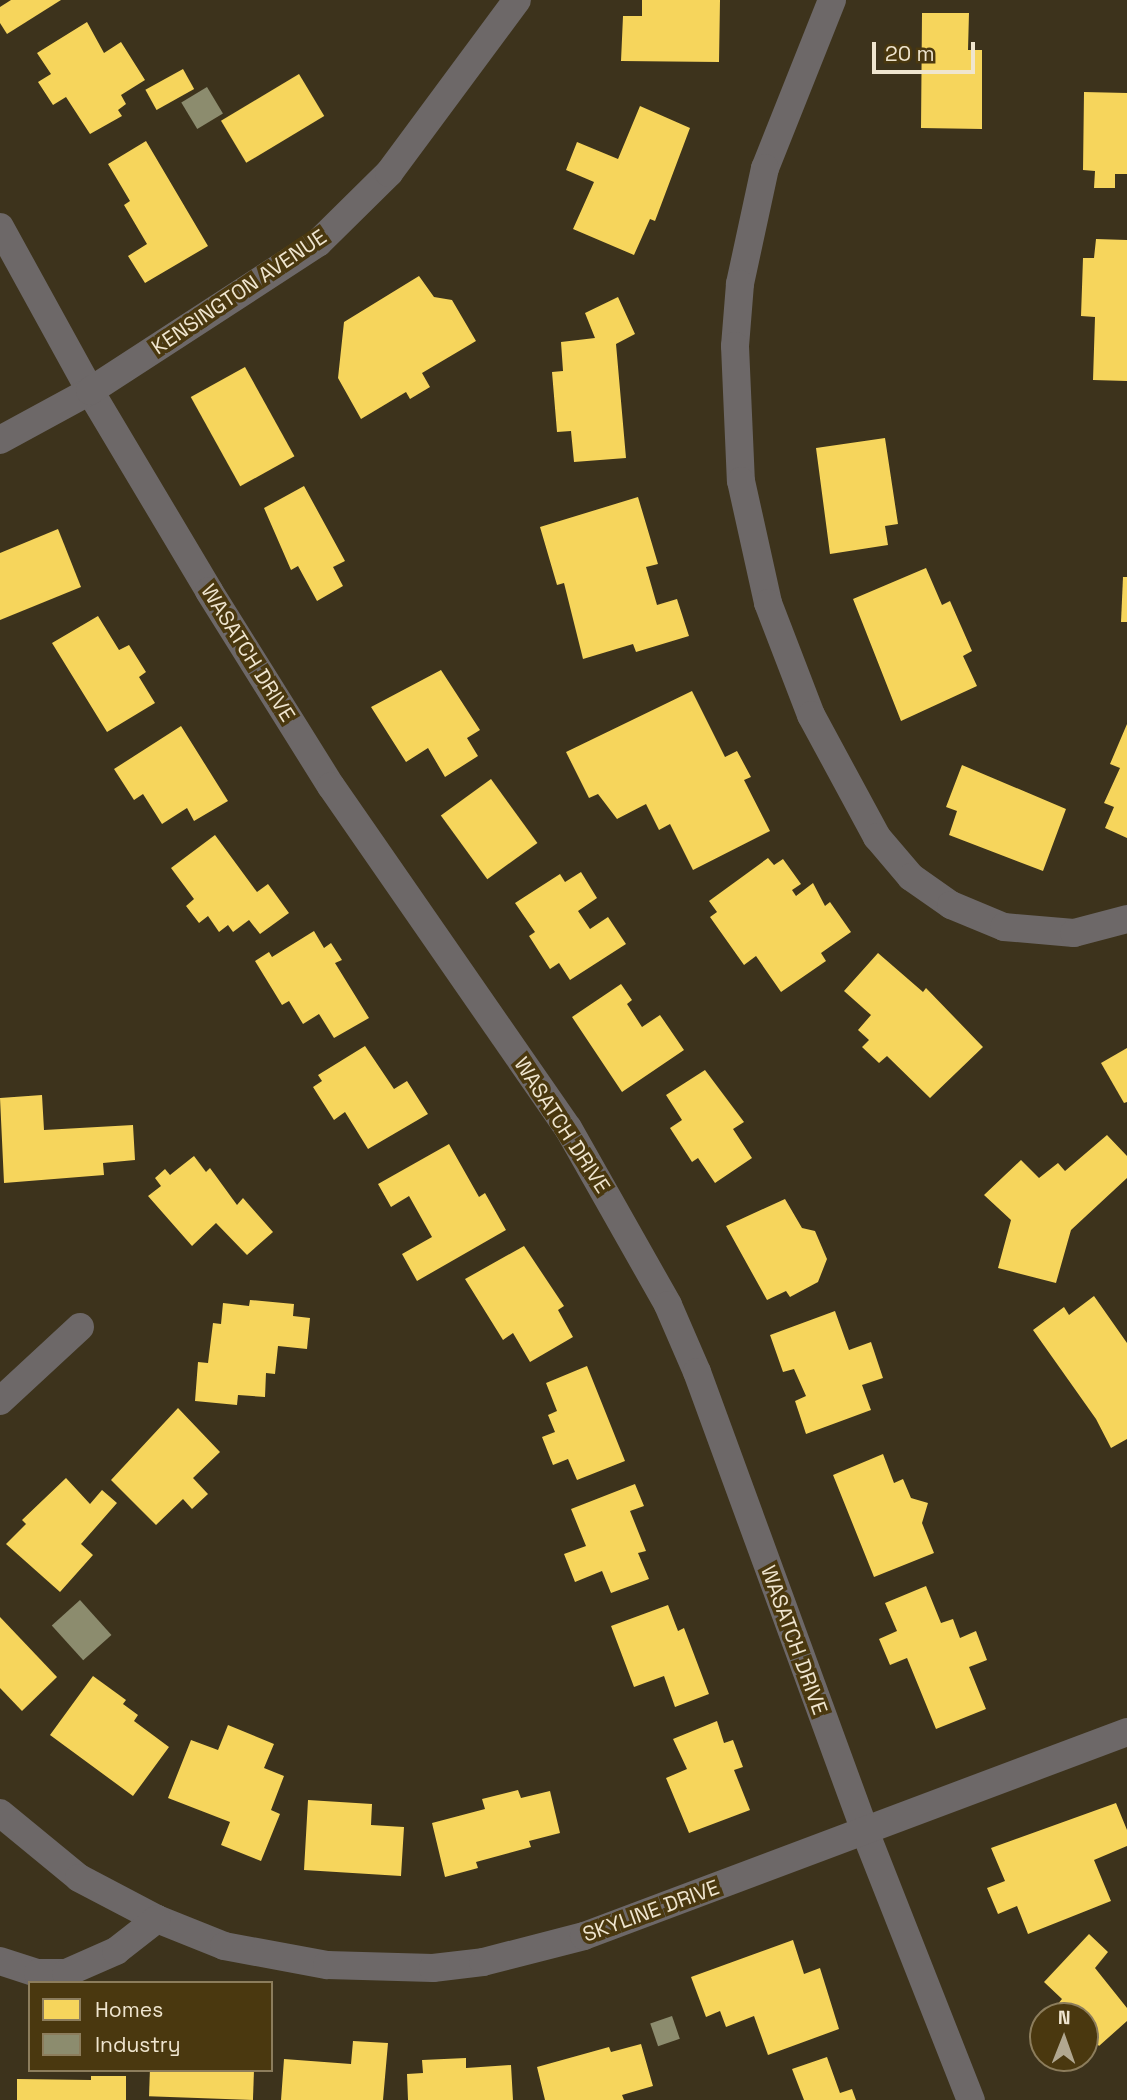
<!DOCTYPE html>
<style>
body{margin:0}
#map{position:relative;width:1127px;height:2100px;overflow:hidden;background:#3d331c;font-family:"Space Grotesk",sans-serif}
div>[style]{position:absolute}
.homes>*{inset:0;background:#f6d55c;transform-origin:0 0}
.industry>*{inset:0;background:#8c8c6e;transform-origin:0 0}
.street>*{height:28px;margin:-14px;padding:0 14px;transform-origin:14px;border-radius:14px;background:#6d6868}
span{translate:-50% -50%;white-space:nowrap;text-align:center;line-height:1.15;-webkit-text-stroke:7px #4a380f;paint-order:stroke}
.street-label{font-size:21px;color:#efe5cf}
.legend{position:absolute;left:28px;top:1981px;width:245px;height:91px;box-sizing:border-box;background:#4a380f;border:2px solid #8c7d5c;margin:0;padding:9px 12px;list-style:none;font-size:21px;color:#efe5cf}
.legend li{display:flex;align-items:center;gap:14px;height:35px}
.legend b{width:35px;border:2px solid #8c7d5c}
.north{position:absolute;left:1029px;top:2002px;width:70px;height:70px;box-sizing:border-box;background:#4a380f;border:2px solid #8c7d5c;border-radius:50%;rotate:1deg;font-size:19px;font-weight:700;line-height:28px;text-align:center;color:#efe5cf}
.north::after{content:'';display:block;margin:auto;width:24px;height:32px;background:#b1a790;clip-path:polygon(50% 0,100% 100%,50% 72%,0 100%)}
.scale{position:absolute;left:872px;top:42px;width:103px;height:32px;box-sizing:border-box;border:4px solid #efe5cf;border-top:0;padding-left:9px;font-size:21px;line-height:24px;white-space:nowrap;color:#efe5cf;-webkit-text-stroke:5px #4a380f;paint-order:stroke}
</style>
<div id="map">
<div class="homes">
<div style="clip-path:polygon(11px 0,61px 0,7px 34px,0 23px,0 7px)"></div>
<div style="clip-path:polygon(642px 0,720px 0,719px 62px,621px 61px,623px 16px,642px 16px)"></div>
<div style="clip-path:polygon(922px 13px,969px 13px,968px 50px,982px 50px,982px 129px,921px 128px)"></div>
<div style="clip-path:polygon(87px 22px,104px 53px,121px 42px,145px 80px,121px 95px,126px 104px,118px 110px,122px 116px,90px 134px,66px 97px,53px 105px,38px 82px,51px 74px,37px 53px)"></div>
<div style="left:183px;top:69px;width:23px;height:43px;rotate:61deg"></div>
<div style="left:299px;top:74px;width:49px;height:91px;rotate:59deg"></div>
<div style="clip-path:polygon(1084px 92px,1127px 93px,1127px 174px,1115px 174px,1115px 188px,1094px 188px,1095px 171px,1083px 170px)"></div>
<div style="clip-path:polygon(640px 106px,690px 128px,655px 221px,650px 219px,634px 255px,573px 229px,594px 182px,566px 170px,577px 142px,618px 159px)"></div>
<div style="clip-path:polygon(146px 141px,208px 246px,145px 283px,128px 256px,147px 244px,124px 205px,130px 201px,108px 164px)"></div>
<div style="clip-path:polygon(1096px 239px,1127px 240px,1127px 381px,1093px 380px,1095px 317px,1081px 316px,1083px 258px,1094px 258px)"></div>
<div style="clip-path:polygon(419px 276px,434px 297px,452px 300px,476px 341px,422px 373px,430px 387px,410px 399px,406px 392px,361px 419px,338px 378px,344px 322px)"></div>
<div style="clip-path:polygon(618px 297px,635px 334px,616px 344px,626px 458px,574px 462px,571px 431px,557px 432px,552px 372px,563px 371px,561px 342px,595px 338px,585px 313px)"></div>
<div style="left:245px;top:367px;width:102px;height:62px;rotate:61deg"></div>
<div style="clip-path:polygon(885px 438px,898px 524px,885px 526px,888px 545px,830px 554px,816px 448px)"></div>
<div style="clip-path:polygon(304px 486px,345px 561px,333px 567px,343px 586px,317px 601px,298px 566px,291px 570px,264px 508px)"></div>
<div style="clip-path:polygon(638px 497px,658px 564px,646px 567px,657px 605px,677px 599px,689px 636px,636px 652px,633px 644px,583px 659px,564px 583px,557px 585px,540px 527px)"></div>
<div style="clip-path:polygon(58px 529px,81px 587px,0 620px,0 553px)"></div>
<div style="clip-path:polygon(926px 568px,942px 605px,950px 601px,972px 651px,963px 656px,977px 686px,901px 721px,853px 599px)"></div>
<div style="clip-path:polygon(1123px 577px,1127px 577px,1127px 622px,1121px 622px)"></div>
<div style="clip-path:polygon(98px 616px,119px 650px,129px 645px,146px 672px,139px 677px,155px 703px,107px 732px,52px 643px)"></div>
<div style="clip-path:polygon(441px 670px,480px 730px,467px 738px,478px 756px,445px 777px,428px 748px,406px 762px,371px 707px)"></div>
<div style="clip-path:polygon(692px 691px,725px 757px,737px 751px,751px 777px,744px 780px,770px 831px,693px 870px,670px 824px,659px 830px,646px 804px,617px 819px,598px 794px,589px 798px,566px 752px)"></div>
<div style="clip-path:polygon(1127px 724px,1127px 838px,1105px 828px,1114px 807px,1104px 803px,1120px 768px,1110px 764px)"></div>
<div style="clip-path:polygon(181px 726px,228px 801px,194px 821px,187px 808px,162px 824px,143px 794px,134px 800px,114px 769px)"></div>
<div style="clip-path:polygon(962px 765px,1066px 809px,1043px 871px,949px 835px,957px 811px,946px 807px)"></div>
<div style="left:491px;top:779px;width:79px;height:62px;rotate:54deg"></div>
<div style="clip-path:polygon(215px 835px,257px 892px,268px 884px,289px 913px,260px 934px,249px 920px,233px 932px,228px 925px,219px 932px,208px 916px,199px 923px,186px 906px,194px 899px,171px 868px)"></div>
<div style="clip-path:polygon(768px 858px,774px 865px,783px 859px,801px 884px,792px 890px,796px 896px,813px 883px,825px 906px,830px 902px,851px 932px,821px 953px,826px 961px,781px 992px,756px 956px,744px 965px,710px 917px,717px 912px,709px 901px)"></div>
<div style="clip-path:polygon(581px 872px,597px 898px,578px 911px,590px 929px,608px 917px,626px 944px,570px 980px,559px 963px,550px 969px,529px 936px,535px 932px,515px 903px,560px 874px,565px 882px)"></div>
<div style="clip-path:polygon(314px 931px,324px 948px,331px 943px,342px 960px,335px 963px,369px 1018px,334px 1038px,319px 1014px,303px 1024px,289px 1001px,282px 1005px,255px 961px,269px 952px,272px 957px)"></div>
<div style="clip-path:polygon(878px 953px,923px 992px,926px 988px,983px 1047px,930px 1098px,887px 1056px,879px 1063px,862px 1047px,869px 1040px,858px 1030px,871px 1015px,844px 991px)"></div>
<div style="clip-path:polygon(621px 984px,632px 1000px,627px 1004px,642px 1027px,660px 1015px,684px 1050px,622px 1092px,572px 1017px)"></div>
<div style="clip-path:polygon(365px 1046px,394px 1089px,407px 1081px,428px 1114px,368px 1149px,345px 1112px,334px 1120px,313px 1087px,322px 1081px,318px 1075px)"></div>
<div style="clip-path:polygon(1127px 1048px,1127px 1102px,1124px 1103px,1101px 1063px)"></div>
<div style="clip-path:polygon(705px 1070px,744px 1122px,733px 1129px,752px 1158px,715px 1183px,698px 1158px,692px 1162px,670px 1128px,682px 1120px,666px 1095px)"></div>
<div style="clip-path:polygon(42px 1095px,44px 1130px,133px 1125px,135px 1160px,103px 1163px,104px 1175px,4px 1183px,0 1098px)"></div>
<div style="clip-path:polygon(1107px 1135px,1127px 1156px,1127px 1178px,1071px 1230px,1056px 1283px,998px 1268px,1011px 1220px,984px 1195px,1021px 1160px,1039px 1178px,1058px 1163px,1065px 1171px)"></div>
<div style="clip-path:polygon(449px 1144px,479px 1197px,485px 1193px,506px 1230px,417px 1281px,402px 1254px,432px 1237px,409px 1196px,391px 1207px,378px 1184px)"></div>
<div style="clip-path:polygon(194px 1156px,206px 1172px,210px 1168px,237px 1205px,243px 1198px,273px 1232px,247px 1255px,216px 1223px,192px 1246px,148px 1196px,161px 1186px,155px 1178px,165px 1169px,170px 1175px)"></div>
<div style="clip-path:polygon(785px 1199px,802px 1228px,815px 1231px,827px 1259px,818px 1282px,790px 1297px,786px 1291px,767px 1300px,726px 1226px)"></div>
<div style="clip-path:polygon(524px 1246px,564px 1306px,558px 1310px,573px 1337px,530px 1362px,513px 1333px,503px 1340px,465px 1279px)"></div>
<div style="clip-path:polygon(1094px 1296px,1127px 1343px,1127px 1439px,1111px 1448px,1096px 1419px,1033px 1330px,1064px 1307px,1069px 1315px)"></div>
<div style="clip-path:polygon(250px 1300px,294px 1304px,293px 1316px,310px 1318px,307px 1349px,278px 1346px,275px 1374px,266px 1373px,265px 1397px,238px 1395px,237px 1405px,195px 1401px,198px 1362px,208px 1363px,213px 1323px,221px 1324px,223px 1303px,249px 1306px)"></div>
<div style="clip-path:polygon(835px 1311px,849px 1350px,871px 1342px,883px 1378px,862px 1385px,871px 1410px,806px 1434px,795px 1401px,806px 1396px,794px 1369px,783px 1372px,770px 1335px)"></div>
<div style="clip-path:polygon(587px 1366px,625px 1461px,577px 1480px,568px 1459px,553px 1465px,542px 1437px,555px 1432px,548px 1415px,557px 1411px,546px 1383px)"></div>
<div style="clip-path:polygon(178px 1408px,220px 1452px,193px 1478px,208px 1494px,192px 1509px,183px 1499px,156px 1525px,111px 1480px)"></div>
<div style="clip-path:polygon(883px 1454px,894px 1483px,903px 1479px,911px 1498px,928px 1503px,922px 1523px,934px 1553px,874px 1577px,833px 1475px)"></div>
<div style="clip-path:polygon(66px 1478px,90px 1504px,102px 1490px,117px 1503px,81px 1544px,93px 1555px,60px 1592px,6px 1544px,26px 1524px,22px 1520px)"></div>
<div style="clip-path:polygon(635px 1484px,644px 1506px,630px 1511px,646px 1551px,638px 1553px,649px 1579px,611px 1593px,602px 1571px,575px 1582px,564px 1554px,586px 1546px,571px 1509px)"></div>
<div style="clip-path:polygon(926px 1586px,941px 1623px,953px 1619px,960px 1638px,976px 1631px,987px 1660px,969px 1667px,986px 1709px,936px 1729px,907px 1658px,890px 1665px,879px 1639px,897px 1631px,885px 1603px)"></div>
<div style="clip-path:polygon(668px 1605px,678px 1631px,684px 1628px,709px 1694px,675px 1707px,664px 1676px,634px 1687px,611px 1626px)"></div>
<div style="clip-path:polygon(0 1617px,57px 1677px,22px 1711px,0 1688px)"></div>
<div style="clip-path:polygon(93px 1676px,126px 1700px,123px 1704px,138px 1715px,134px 1721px,169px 1747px,133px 1796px,50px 1735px)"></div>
<div style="clip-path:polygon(717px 1721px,724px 1743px,733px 1740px,743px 1767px,734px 1770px,750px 1810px,689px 1833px,666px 1778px,687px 1769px,673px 1739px)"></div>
<div style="clip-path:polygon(228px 1725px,274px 1744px,264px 1768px,284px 1776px,271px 1810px,280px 1814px,261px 1861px,221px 1845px,230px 1822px,168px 1798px,191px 1740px,218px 1750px)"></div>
<div style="clip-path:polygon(518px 1790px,521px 1798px,550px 1791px,560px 1833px,529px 1841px,531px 1847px,476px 1862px,478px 1868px,445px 1877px,432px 1823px,485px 1809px,482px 1799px)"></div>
<div style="clip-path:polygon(308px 1800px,372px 1804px,371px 1825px,404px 1827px,401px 1876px,304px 1870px)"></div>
<div style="clip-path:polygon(1116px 1803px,1127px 1830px,1127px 1846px,1094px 1860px,1111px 1901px,1028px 1934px,1017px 1906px,998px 1914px,987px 1888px,1005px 1881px,991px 1848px)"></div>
<div style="clip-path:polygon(1089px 1934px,1108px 1952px,1095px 1968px,1127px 2008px,1127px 2021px,1099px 2046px,1085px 2029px,1085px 2016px,1066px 2016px,1057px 2005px,1062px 1999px,1044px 1982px)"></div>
<div style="clip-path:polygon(793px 1940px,804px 1974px,820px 1968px,839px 2029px,768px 2055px,754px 2016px,726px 2027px,720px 2011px,706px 2017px,691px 1977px)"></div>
<div style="clip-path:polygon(353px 2041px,388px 2043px,383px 2100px,281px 2100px,284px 2059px,351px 2064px)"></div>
<div style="clip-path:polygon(641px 2044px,653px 2086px,622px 2095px,624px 2100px,545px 2100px,537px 2067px,609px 2047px,611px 2052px)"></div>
<div style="clip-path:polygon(827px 2057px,840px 2093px,852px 2089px,856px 2100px,804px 2100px,792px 2069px)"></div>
<div style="clip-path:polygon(466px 2058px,466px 2068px,511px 2065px,513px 2100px,408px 2100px,407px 2074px,423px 2073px,422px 2060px)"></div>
<div style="left:254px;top:2070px;width:30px;height:104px;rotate:92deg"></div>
<div style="clip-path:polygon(91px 2076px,126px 2076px,126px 2100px,17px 2100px,17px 2079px,91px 2080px)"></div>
</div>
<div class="industry">
<div style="left:207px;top:87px;width:31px;height:30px;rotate:59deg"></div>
<div style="left:80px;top:1600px;width:47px;height:38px;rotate:48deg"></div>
<div style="left:672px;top:2016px;width:24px;height:23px;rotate:71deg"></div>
</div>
<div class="street">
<div style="left:832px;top:0;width:181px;rotate:111.7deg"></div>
<div style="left:765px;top:168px;width:119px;rotate:102.2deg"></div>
<div style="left:740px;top:284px;width:62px;rotate:94.6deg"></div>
<div style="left:735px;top:346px;width:135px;rotate:87.5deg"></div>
<div style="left:741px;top:481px;width:125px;rotate:77.5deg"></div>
<div style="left:768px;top:603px;width:120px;rotate:69deg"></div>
<div style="left:811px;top:715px;width:139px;rotate:61.6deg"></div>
<div style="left:877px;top:837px;width:52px;rotate:49.6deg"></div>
<div style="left:911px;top:877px;width:49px;rotate:35deg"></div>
<div style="left:951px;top:905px;width:57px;rotate:22.5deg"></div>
<div style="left:1004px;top:927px;width:70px;rotate:4.9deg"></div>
<div style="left:1074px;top:933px;width:55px;rotate:-14.8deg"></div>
<div style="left:0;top:227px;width:187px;rotate:61.2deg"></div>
<div style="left:90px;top:391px;width:233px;rotate:59.2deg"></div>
<div style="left:209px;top:591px;width:230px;rotate:58deg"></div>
<div style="left:331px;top:786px;width:416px;rotate:55.3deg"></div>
<div style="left:568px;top:1128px;width:203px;rotate:60.5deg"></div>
<div style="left:668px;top:1305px;width:73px;rotate:66.6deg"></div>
<div style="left:697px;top:1372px;width:492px;rotate:69.9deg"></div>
<div style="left:866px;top:1834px;width:286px;rotate:68.5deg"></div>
<div style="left:0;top:440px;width:102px;rotate:-28.6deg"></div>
<div style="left:90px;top:391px;width:272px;rotate:-33deg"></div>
<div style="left:318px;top:243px;width:100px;rotate:-44.6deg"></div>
<div style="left:389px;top:173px;width:215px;rotate:-53.5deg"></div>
<div style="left:0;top:1401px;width:109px;rotate:-42.8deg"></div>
<div style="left:0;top:1813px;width:102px;rotate:39.4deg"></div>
<div style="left:79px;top:1878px;width:88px;rotate:27.7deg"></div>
<div style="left:157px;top:1919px;width:72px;rotate:21.9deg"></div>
<div style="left:224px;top:1946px;width:105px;rotate:10.5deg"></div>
<div style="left:327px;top:1965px;width:106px;rotate:1.6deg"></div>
<div style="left:433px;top:1968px;width:50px;rotate:-6.8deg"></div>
<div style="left:483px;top:1962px;width:104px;rotate:-14.4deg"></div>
<div style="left:584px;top:1936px;width:580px;rotate:-20.59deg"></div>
<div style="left:0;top:1961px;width:40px;rotate:18deg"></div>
<div style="left:38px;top:1973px;width:28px"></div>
<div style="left:66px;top:1973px;width:55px;rotate:-23.7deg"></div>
<div style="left:116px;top:1951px;width:52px;rotate:-38deg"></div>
</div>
<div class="street-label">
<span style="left:239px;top:292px;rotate:-34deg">KENSINGTON AVENUE</span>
<span style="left:248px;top:653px;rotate:58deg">WASATCH DRIVE</span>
<span style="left:562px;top:1125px;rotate:57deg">WASATCH DRIVE</span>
<span style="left:794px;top:1640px;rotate:70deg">WASATCH DRIVE</span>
<span style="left:651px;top:1911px;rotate:-20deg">SKYLINE DRIVE</span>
</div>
<ul class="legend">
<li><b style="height:19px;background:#f6d55c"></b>Homes</li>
<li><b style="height:19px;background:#8c8c6e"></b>Industry</li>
</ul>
<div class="north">N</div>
<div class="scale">20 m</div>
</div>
